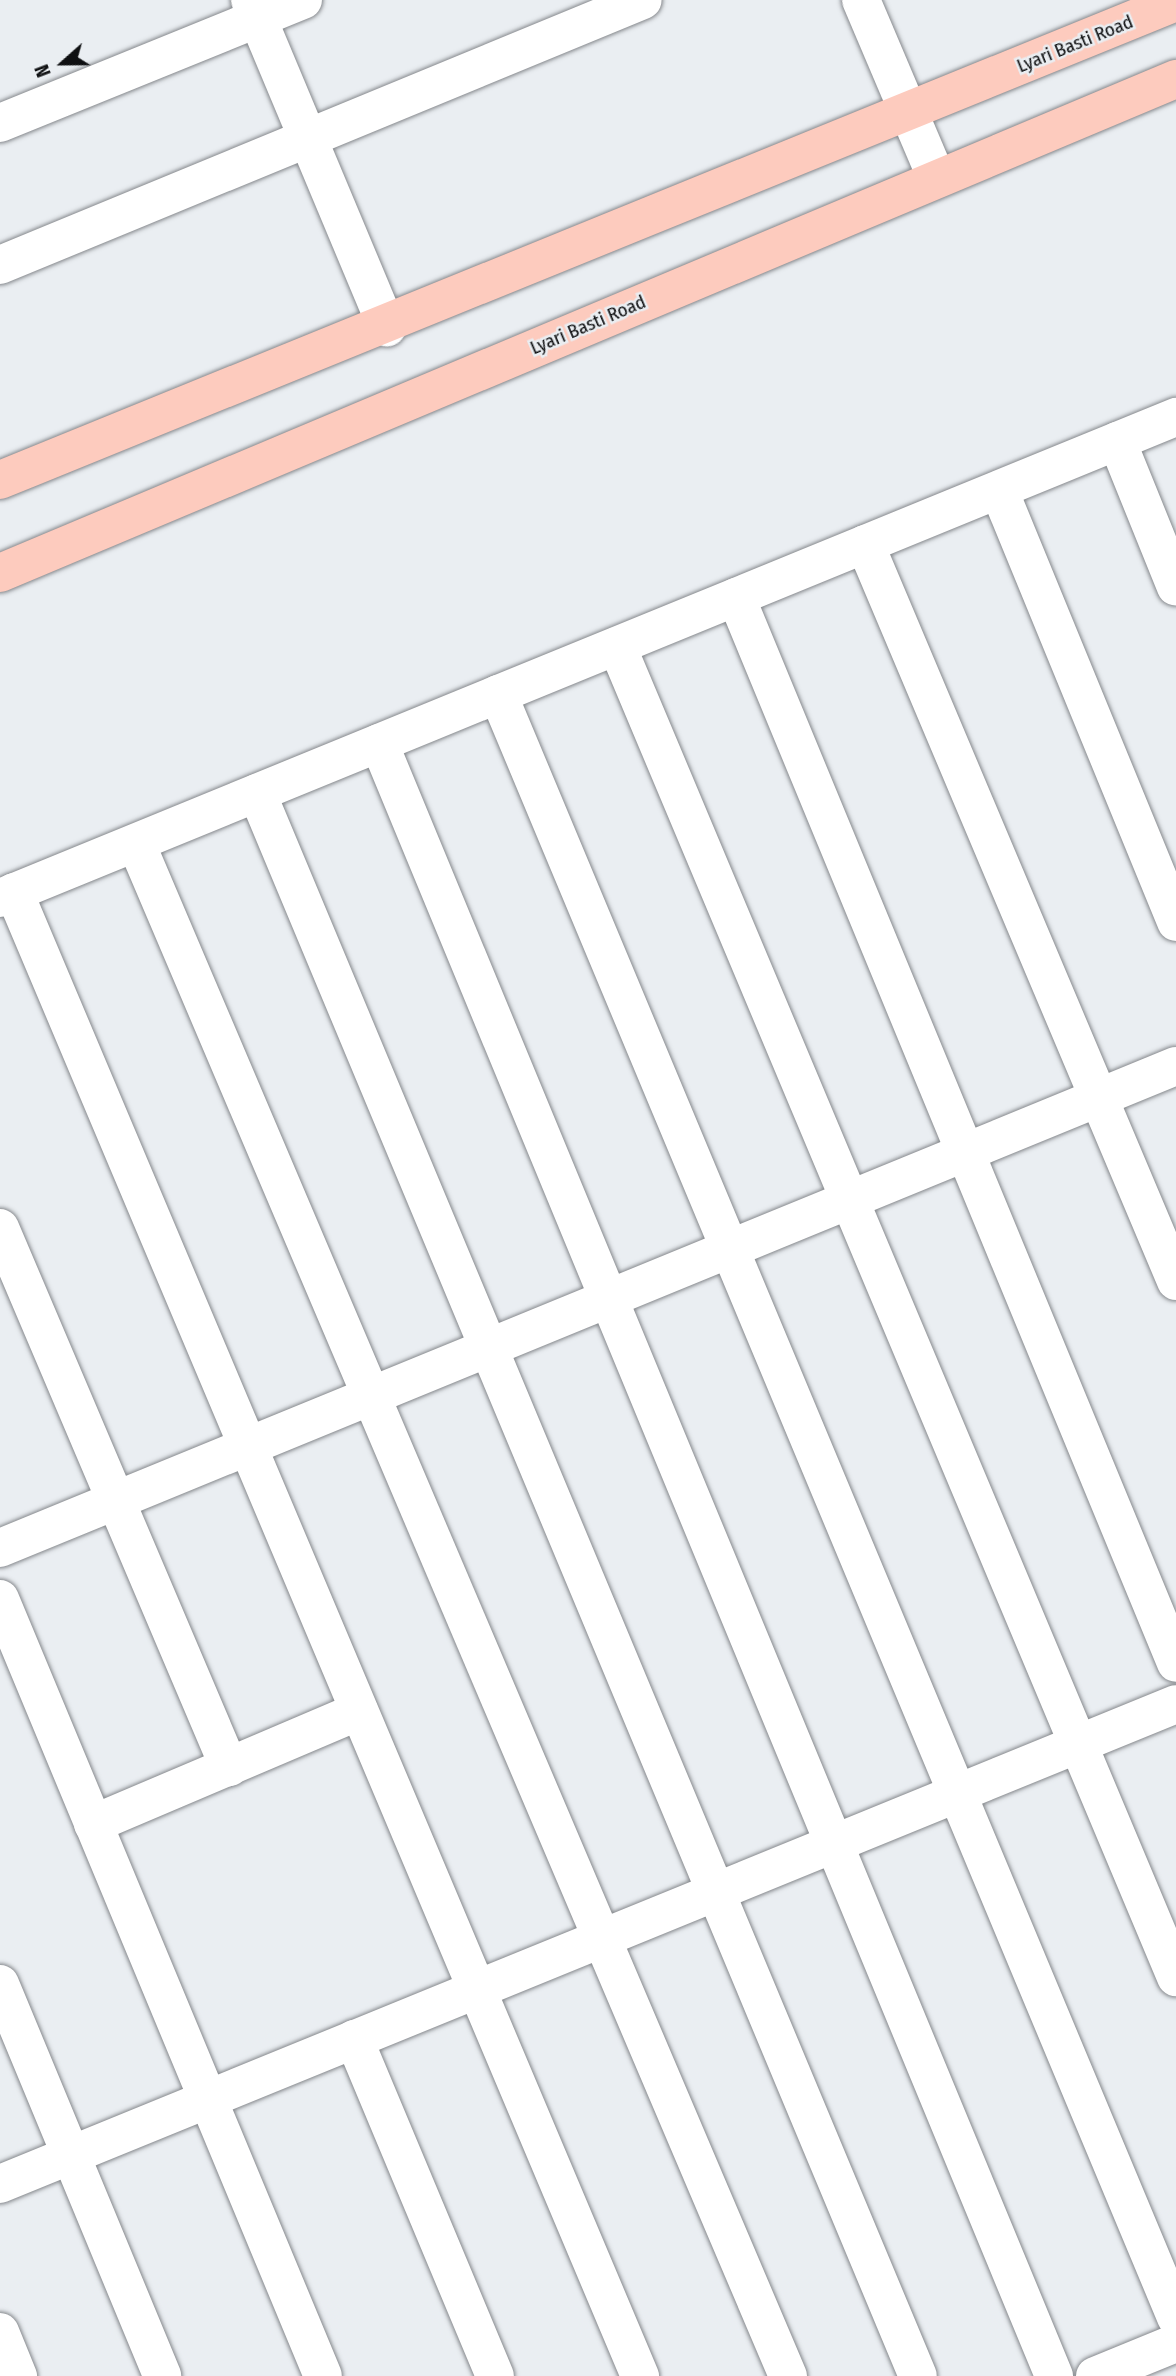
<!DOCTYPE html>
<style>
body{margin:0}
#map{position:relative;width:1176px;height:2376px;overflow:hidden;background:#eaeef2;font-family:"Fira Sans Condensed",sans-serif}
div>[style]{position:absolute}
.roads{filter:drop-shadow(0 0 2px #85888c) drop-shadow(0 0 2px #85888c)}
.minor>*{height:38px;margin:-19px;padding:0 19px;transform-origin:19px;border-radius:19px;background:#fff}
.major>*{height:38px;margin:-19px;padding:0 19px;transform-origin:19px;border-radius:19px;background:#fdcbbe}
span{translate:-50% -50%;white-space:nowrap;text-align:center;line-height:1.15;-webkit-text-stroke:5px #eaeef2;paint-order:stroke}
.street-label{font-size:19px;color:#0f1012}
.north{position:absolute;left:28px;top:28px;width:70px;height:70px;-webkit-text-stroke:5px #eaeef2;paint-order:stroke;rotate:249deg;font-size:19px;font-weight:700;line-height:28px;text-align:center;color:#0f1012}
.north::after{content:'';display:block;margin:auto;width:24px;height:32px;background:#0f1012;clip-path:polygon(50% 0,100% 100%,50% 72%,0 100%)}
</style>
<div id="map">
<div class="roads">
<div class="minor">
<div style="left:250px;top:0;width:355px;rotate:67.3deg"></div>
<div style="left:861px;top:0;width:194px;rotate:67deg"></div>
<div style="left:0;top:123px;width:327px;rotate:-22.1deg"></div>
<div style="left:0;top:265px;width:695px;rotate:-22.4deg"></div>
<div style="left:1117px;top:441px;width:157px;rotate:68deg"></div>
<div style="left:999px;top:490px;width:467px;rotate:67.7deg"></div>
<div style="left:865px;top:544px;width:800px;rotate:67.12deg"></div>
<div style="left:736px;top:597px;width:1153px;rotate:67.57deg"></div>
<div style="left:617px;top:646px;width:1444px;rotate:67.22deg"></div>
<div style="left:498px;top:694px;width:1759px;rotate:67.33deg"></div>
<div style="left:379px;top:743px;width:1767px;rotate:67.54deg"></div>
<div style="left:257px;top:793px;width:1715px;rotate:67.34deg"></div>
<div style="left:136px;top:843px;width:1666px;rotate:66.96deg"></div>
<div style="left:14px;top:892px;width:1611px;rotate:67.13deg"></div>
<div style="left:0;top:898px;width:1271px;rotate:-22.25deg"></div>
<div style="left:0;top:1228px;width:586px;rotate:66.98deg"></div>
<div style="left:0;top:1548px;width:1271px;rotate:-22.29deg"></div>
<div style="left:0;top:1599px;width:841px;rotate:67.43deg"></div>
<div style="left:93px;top:1824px;width:289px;rotate:-23deg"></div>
<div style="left:0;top:1984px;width:424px;rotate:67.5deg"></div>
<div style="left:354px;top:2039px;width:365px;rotate:67.3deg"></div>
<div style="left:0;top:2184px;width:1270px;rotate:-22.2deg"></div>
<div style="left:0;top:2332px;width:48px;rotate:67.8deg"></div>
<div style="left:1095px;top:2376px;width:87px;rotate:-22.2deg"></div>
</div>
<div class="major">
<div style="left:0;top:480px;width:1269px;rotate:-22.12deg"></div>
<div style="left:0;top:573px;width:1276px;rotate:-22.79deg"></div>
</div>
</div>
<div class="street-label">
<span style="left:1075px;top:44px;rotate:-22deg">Lyari Basti Road</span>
<span style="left:588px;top:325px;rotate:-23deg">Lyari Basti Road</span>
</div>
<div class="north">N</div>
</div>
